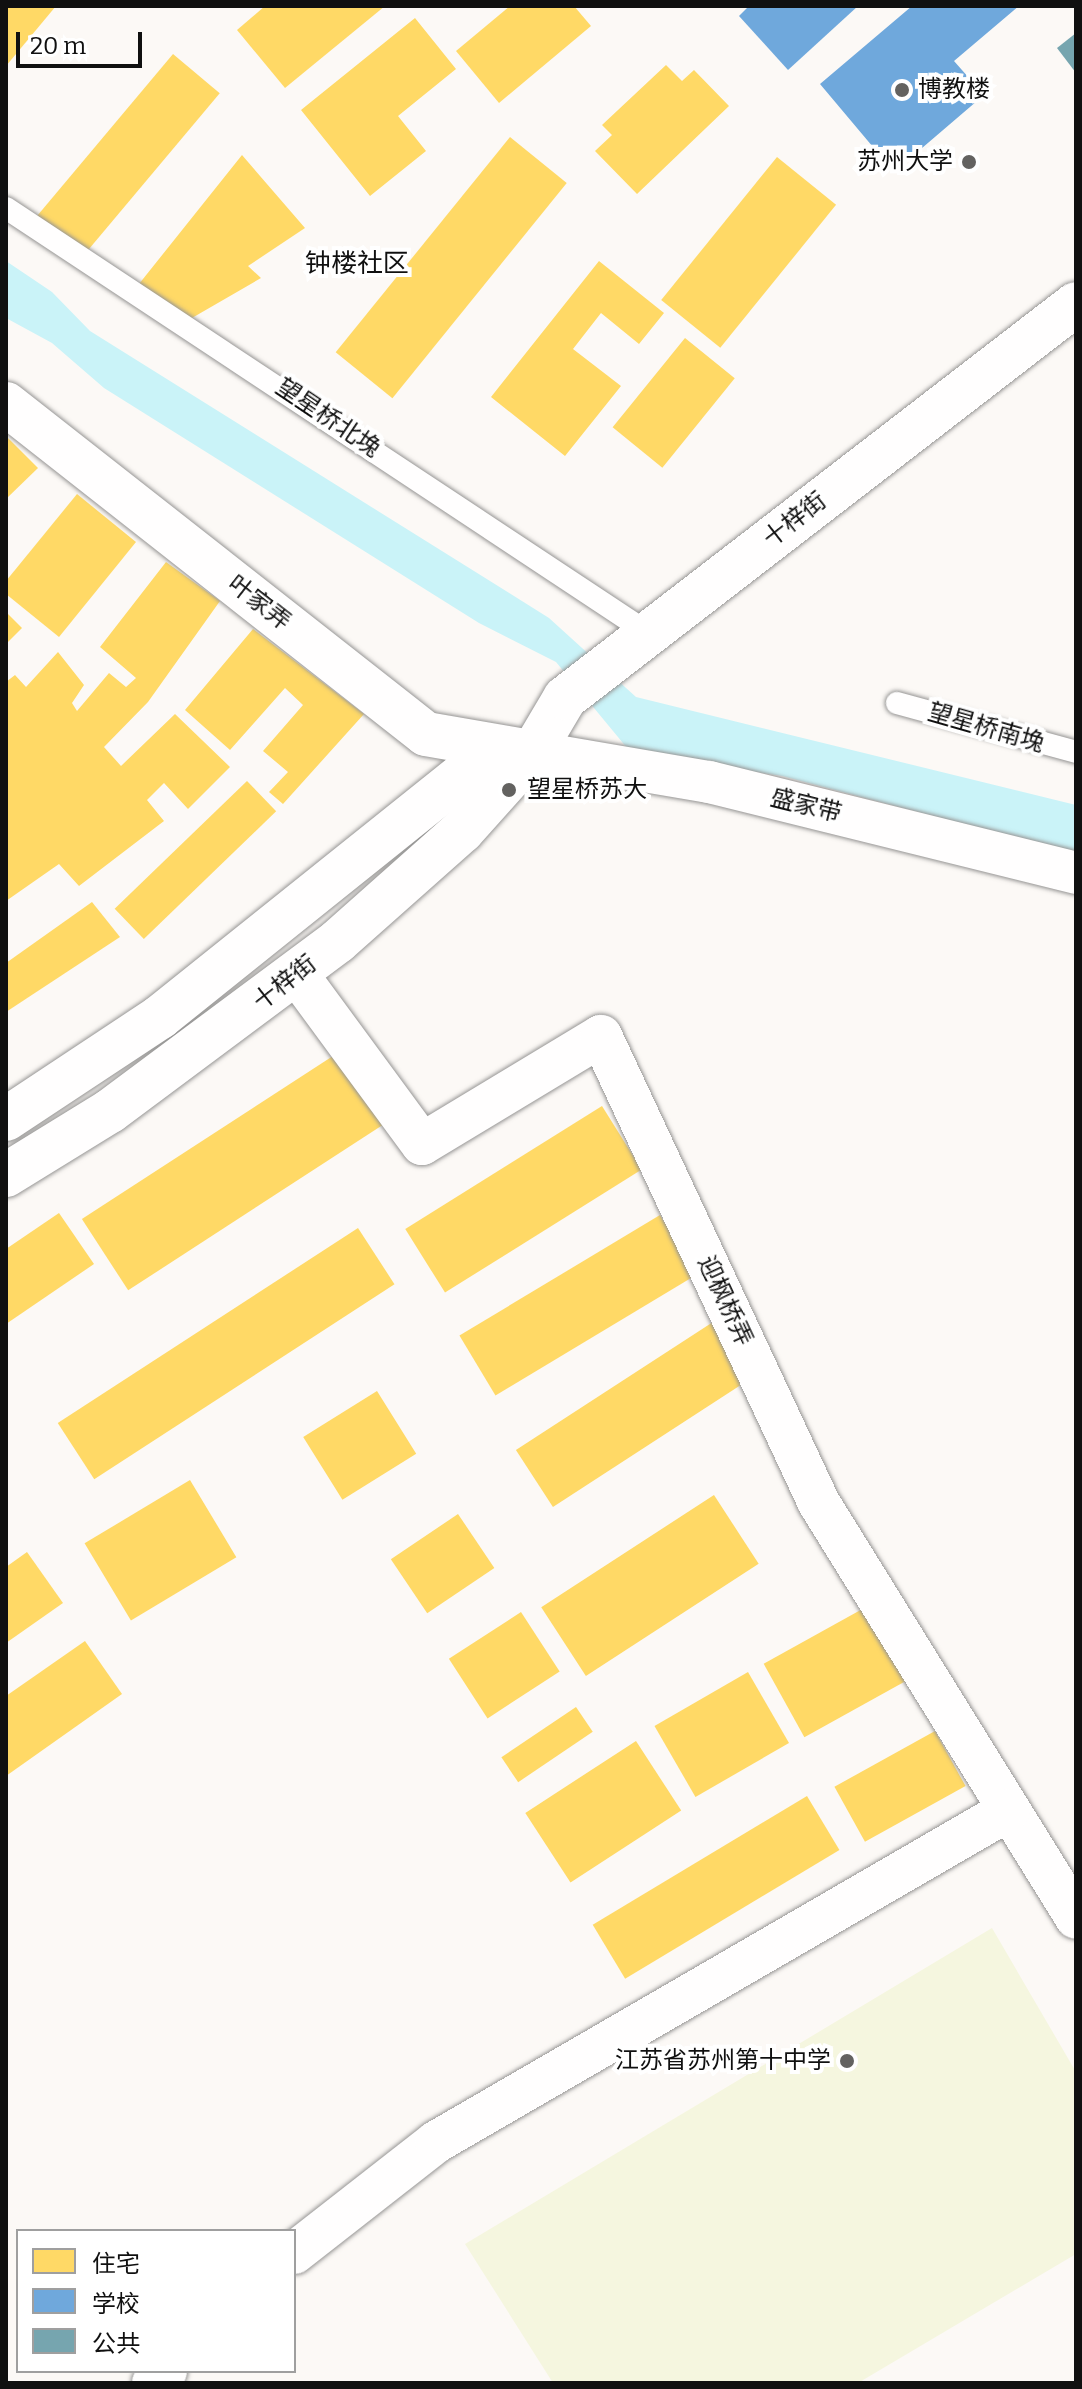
<!DOCTYPE html>
<meta charset="utf-8">
<style>
body{margin:0}
#map{position:relative;width:1082px;height:2389px;overflow:hidden;background:#fcf9f6;font-family:Bitter,"Noto Sans SC",serif}
div>[style]{position:absolute}
.pitch>*{inset:0;background:#f5f6df}
.water>*{inset:0;background:#caf3f8}
.homes>*{inset:0;background:#ffd966;transform-origin:0 0}
.schools>*{inset:0;background:#6fa8dc}
.public>*{inset:0;background:#76a5af}
.roads{filter:drop-shadow(0 0 2px #969594) drop-shadow(0 0 2px #969594)}
.service>*{height:22px;margin:-11px;padding:0 11px;transform-origin:11px;border-radius:11px;background:#fffefe}
.minor>*{height:42px;margin:-21px;padding:0 21px;transform-origin:21px;border-radius:21px;background:#fffefe}
.tertiary>*{height:44px;margin:-22px;padding:0 22px;transform-origin:22px;border-radius:22px;background:#fffefe}
.dots>*{width:22px;height:22px;translate:-50% -50%;box-sizing:border-box;border:4px solid #fff;border-radius:50%}
span{translate:-50% -50%;white-space:nowrap;text-align:center;line-height:1.15;-webkit-text-stroke:8px #fff;paint-order:stroke}
.poi-label{font-size:24px;color:#101010}
.left{translate:0 -50%;text-align:left}
.right{translate:-100% -50%;text-align:right}
.street-label{font-size:24px;color:#101010}
.neighbourhood-label{font-size:26px;color:#101010}
.frame{position:absolute;inset:0;border:8px solid #101010;pointer-events:none}
.legend{position:absolute;left:16px;top:2229px;width:280px;height:144px;box-sizing:border-box;background:#fff;border:2px solid #9f9f9f;margin:0;padding:10px 14px;list-style:none;font-size:24px;color:#101010}
.legend li{display:flex;align-items:center;gap:16px;height:40px}
.legend b{width:40px;border:2px solid #9f9f9f}
.scale{position:absolute;left:16px;top:32px;width:126px;height:36px;box-sizing:border-box;border:4px solid #101010;border-top:0;padding-left:10px;font-size:24px;line-height:28px;white-space:nowrap;color:#101010;-webkit-text-stroke:6px #fff;paint-order:stroke}
</style>
<div id="map">
<div class="pitch">
<div style="clip-path:polygon(992px 1928px,1076px 2072px,1076px 2254px,858px 2383px,553px 2383px,465px 2244px)"></div>
</div>
<div class="water">
<div style="clip-path:polygon(6px 261px,52px 292px,90px 331px,549px 618px,636px 697px,1076px 805px,1076px 854px,782px 776px,632px 754px,556px 662px,479px 623px,104px 388px,52px 343px,6px 318px)"></div>
</div>
<div class="homes">
<div style="clip-path:polygon(6px 6px,56px 6px,6px 66px)"></div>
<div style="clip-path:polygon(265px 6px,385px 6px,285px 88px,237px 30px)"></div>
<div style="clip-path:polygon(510px 6px,574px 6px,591px 26px,499px 103px,456px 51px)"></div>
<div style="clip-path:polygon(415px 18px,456px 69px,398px 116px,426px 151px,370px 196px,301px 110px)"></div>
<div style="left:173px;top:54px;width:61px;height:220px;rotate:40deg"></div>
<div style="clip-path:polygon(666px 65px,682px 81px,694px 70px,729px 106px,637px 194px,595px 151px,612px 135px,602px 125px)"></div>
<div style="left:510px;top:137px;width:73px;height:277px;rotate:39deg"></div>
<div style="clip-path:polygon(242px 155px,305px 228px,248px 266px,261px 278px,185px 322px,135px 289px)"></div>
<div style="left:777px;top:157px;width:76px;height:184px;rotate:39deg"></div>
<div style="clip-path:polygon(599px 261px,664px 313px,639px 344px,601px 313px,573px 349px,621px 386px,565px 456px,491px 397px)"></div>
<div style="left:685px;top:338px;width:64px;height:115px;rotate:39deg"></div>
<div style="clip-path:polygon(6px 436px,38px 468px,6px 499px)"></div>
<div style="clip-path:polygon(77px 494px,136px 542px,59px 637px,6px 594px,6px 581px)"></div>
<div style="clip-path:polygon(166px 562px,220px 601px,148px 702px,104px 747px,121px 766px,175px 714px,230px 767px,188px 809px,164px 783px,147px 800px,164px 821px,79px 886px,59px 864px,6px 901px,6px 682px,15px 675px,26px 687px,58px 652px,84px 685px,72px 703px,77px 711px,109px 673px,126px 687px,136px 678px,100px 647px)"></div>
<div style="clip-path:polygon(6px 612px,22px 628px,6px 644px)"></div>
<div style="clip-path:polygon(253px 629px,364px 714px,283px 804px,269px 792px,288px 772px,263px 751px,303px 705px,285px 688px,230px 750px,185px 710px)"></div>
<div style="left:247px;top:781px;width:42px;height:184px;rotate:46deg"></div>
<div style="clip-path:polygon(92px 902px,120px 937px,6px 1012px,6px 963px)"></div>
<div style="left:336px;top:1054px;width:85px;height:303px;rotate:57deg"></div>
<div style="left:602px;top:1106px;width:75px;height:232px;rotate:58deg"></div>
<div style="clip-path:polygon(59px 1213px,94px 1264px,6px 1324px,6px 1249px)"></div>
<div style="left:660px;top:1215px;width:70px;height:234px;rotate:59deg"></div>
<div style="left:358px;top:1228px;width:67px;height:358px;rotate:57deg"></div>
<div style="left:713px;top:1322px;width:68px;height:235px;rotate:57deg"></div>
<div style="left:377px;top:1391px;width:74px;height:87px;rotate:58deg"></div>
<div style="left:190px;top:1480px;width:90px;height:123px;rotate:59deg"></div>
<div style="left:714px;top:1495px;width:82px;height:206px;rotate:57deg"></div>
<div style="left:458px;top:1514px;width:65px;height:81px;rotate:56deg"></div>
<div style="clip-path:polygon(27px 1552px,63px 1603px,6px 1643px,6px 1567px)"></div>
<div style="left:866px;top:1607px;width:84px;height:117px;rotate:61deg"></div>
<div style="left:521px;top:1612px;width:71px;height:86px;rotate:57deg"></div>
<div style="clip-path:polygon(85px 1641px,122px 1694px,6px 1776px,6px 1696px)"></div>
<div style="left:748px;top:1672px;width:82px;height:108px;rotate:60deg"></div>
<div style="left:576px;top:1707px;width:30px;height:90px;rotate:56deg"></div>
<div style="left:935px;top:1731px;width:63px;height:115px;rotate:61deg"></div>
<div style="left:636px;top:1741px;width:83px;height:132px;rotate:57deg"></div>
<div style="left:807px;top:1796px;width:63px;height:250px;rotate:59deg"></div>
</div>
<div class="schools">
<div style="clip-path:polygon(749px 6px,858px 6px,788px 70px,739px 16px)"></div>
<div style="clip-path:polygon(912px 6px,1019px 6px,954px 61px,984px 95px,894px 172px,820px 84px)"></div>
</div>
<div class="public">
<div style="clip-path:polygon(1076px 33px,1076px 73px,1057px 48px)"></div>
</div>
<div class="roads">
<div class="service">
<div style="left:6px;top:208px;width:770px;rotate:33.5deg"></div>
<div style="left:897px;top:703px;width:186px;rotate:15.3deg"></div>
</div>
<div class="minor">
<div style="left:533px;top:752px;width:179px;rotate:9.7deg"></div>
<div style="left:709px;top:782px;width:378px;rotate:13.9deg"></div>
<div style="left:297px;top:974px;width:211px;rotate:53.7deg"></div>
<div style="left:422px;top:1144px;width:209px;rotate:-31.1deg"></div>
<div style="left:601px;top:1036px;width:515px;rotate:64.98deg"></div>
<div style="left:819px;top:1503px;width:488px;rotate:58.2deg"></div>
<div style="left:294px;top:2253px;width:180px;rotate:-38deg"></div>
<div style="left:436px;top:2142px;width:662px;rotate:-30.09deg"></div>
<div style="left:153px;top:2383px;width:18px;rotate:-43deg"></div>
</div>
<div class="tertiary">
<div style="left:6px;top:404px;width:534px;rotate:38.16deg"></div>
<div style="left:426px;top:734px;width:94px;rotate:9.8deg"></div>
<div style="left:6px;top:1119px;width:185px;rotate:-33.5deg"></div>
<div style="left:160px;top:1017px;width:398px;rotate:-38.7deg"></div>
<div style="left:471px;top:768px;width:64px;rotate:-14.5deg"></div>
<div style="left:6px;top:1175px;width:122px;rotate:-31.6deg"></div>
<div style="left:110px;top:1111px;width:284px;rotate:-36.7deg"></div>
<div style="left:338px;top:941px;width:166px;rotate:-41.6deg"></div>
<div style="left:462px;top:831px;width:106px;rotate:-48.1deg"></div>
<div style="left:533px;top:752px;width:63px;rotate:-59.3deg"></div>
<div style="left:565px;top:698px;width:645px;rotate:-37.63deg"></div>
</div>
</div>
<div class="dots">
<div style="left:902px;top:90px;background:#636260"></div>
<div style="left:969px;top:162px;background:#636260"></div>
<div style="left:509px;top:790px;background:#636260"></div>
<div style="left:847px;top:2061px;background:#636260"></div>
</div>
<div class="poi-label">
<span class="left" style="left:918px;top:90px">博教楼</span>
<span class="right" style="left:953px;top:162px">苏州大学</span>
<span class="left" style="left:527px;top:790px">望星桥苏大</span>
<span class="right" style="left:831px;top:2061px">江苏省苏州第十中学</span>
</div>
<div class="street-label">
<span style="left:328px;top:418px;rotate:34deg">望星桥北堍</span>
<span style="left:795px;top:520px;rotate:-38deg">十梓街</span>
<span style="left:259px;top:603px;rotate:38deg">叶家弄</span>
<span style="left:986px;top:728px;rotate:16deg">望星桥南堍</span>
<span style="left:806px;top:806px;rotate:14deg">盛家带</span>
<span style="left:285px;top:983px;rotate:-38deg">十梓街</span>
<span style="left:725px;top:1301px;rotate:65deg">迎枫桥弄</span>
</div>
<div class="neighbourhood-label">
<span style="left:357px;top:264px">钟楼社区</span>
</div>
<div class="frame"></div>
<ul class="legend">
<li><b style="height:22px;background:#ffd966"></b>住宅</li>
<li><b style="height:22px;background:#6fa8dc"></b>学校</li>
<li><b style="height:22px;background:#76a5af"></b>公共</li>
</ul>
<div class="scale">20 m</div>
</div>
